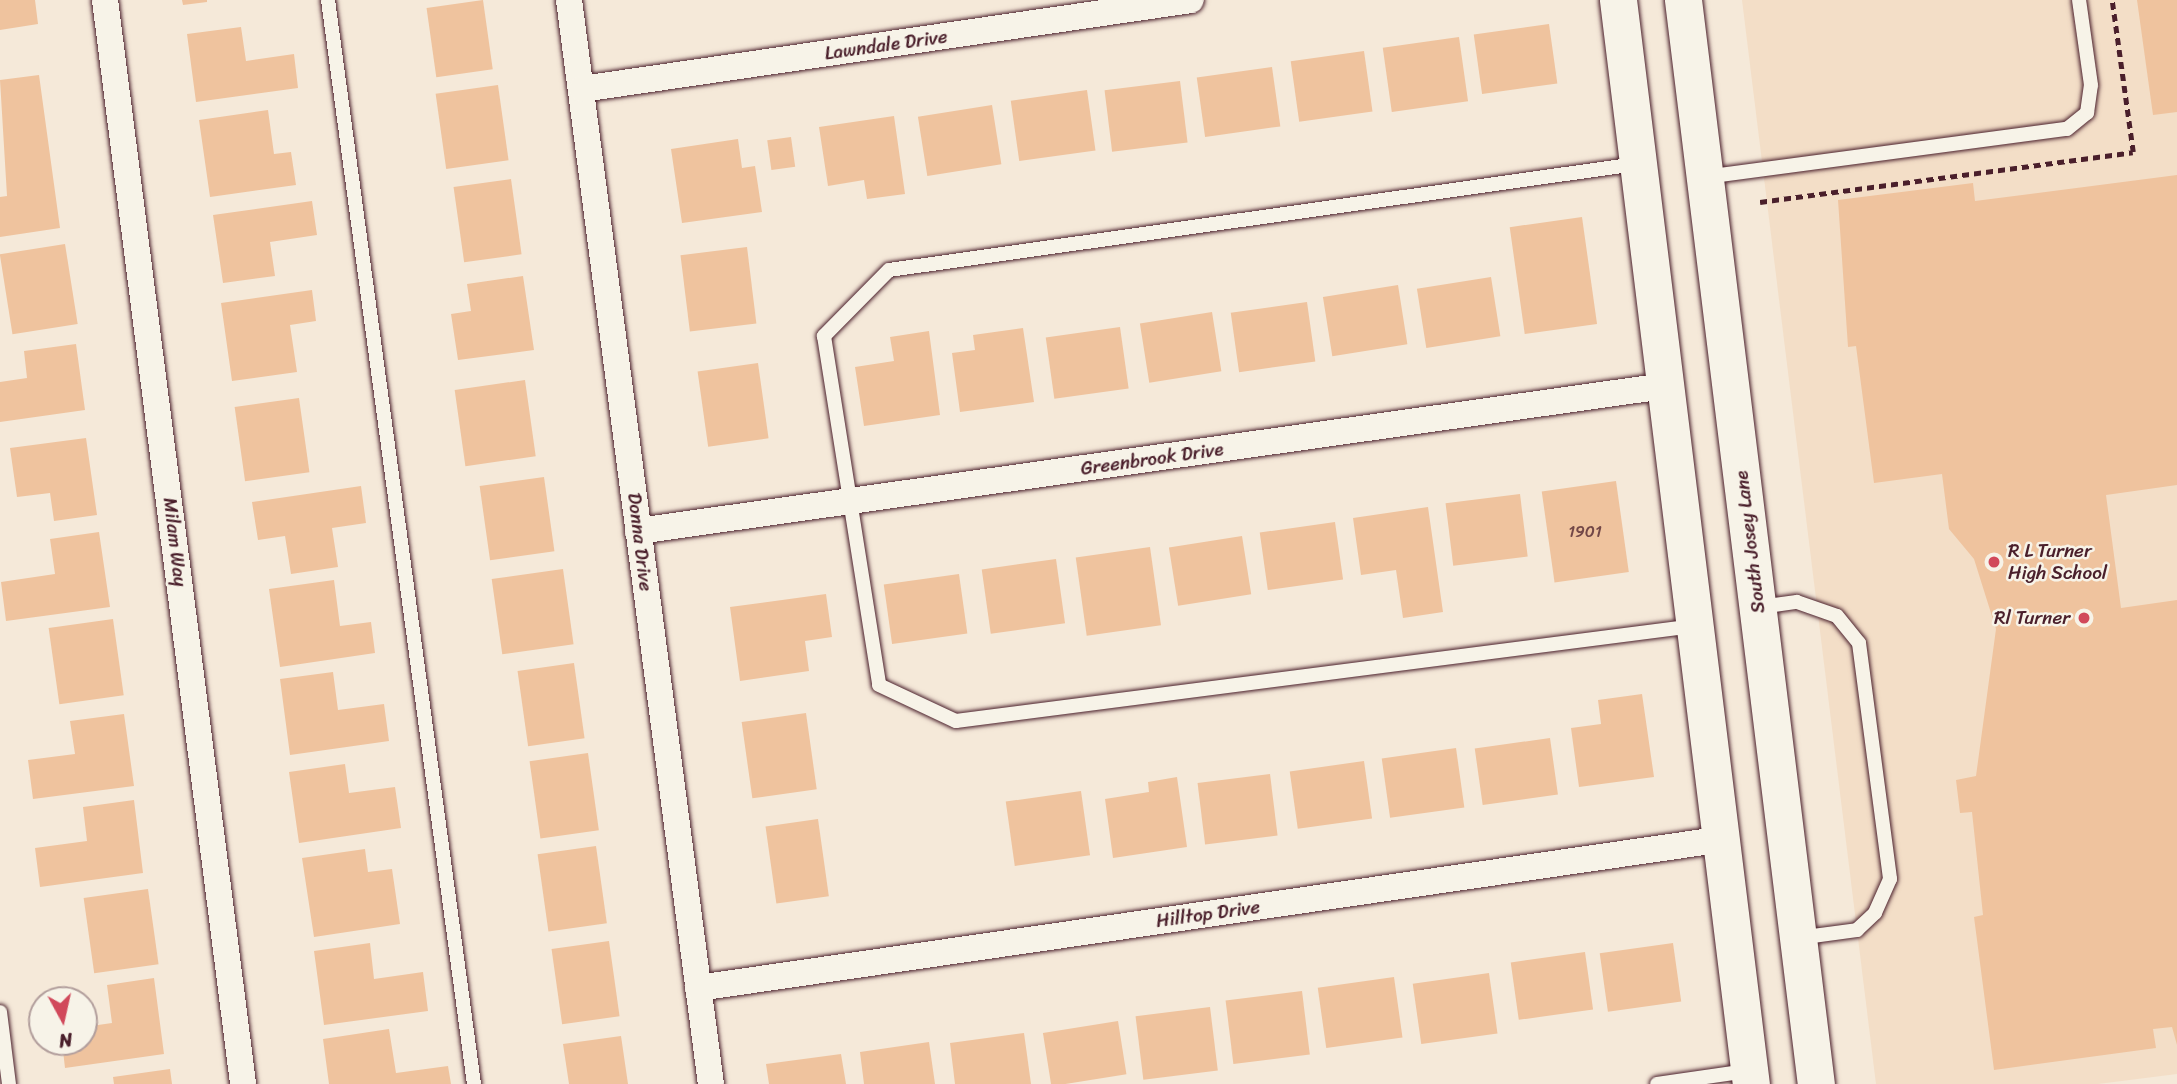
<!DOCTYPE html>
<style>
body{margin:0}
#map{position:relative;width:2177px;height:1084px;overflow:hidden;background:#f5e9d9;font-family:Sriracha,sans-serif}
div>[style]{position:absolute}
.built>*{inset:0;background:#f3dec7}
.building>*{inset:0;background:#efc39e;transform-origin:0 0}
.path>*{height:4.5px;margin-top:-2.25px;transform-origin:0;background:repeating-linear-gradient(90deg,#4a1f2b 0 7px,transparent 0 12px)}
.roads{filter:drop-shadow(0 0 2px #4a1f2b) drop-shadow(0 0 2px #4a1f2b)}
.lane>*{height:14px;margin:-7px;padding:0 7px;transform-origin:7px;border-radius:7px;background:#f7f3e8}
.street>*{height:26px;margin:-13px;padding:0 13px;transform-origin:13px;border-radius:13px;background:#f7f3e8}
.secondary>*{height:37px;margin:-18.5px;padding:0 18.5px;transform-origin:18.5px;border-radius:18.5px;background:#f7f3e8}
.dots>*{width:19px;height:19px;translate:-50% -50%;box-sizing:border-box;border:4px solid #f7f3e8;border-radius:50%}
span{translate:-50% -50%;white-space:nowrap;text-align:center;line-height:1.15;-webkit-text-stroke:5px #f7f3e8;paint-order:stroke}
.number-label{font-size:16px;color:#734848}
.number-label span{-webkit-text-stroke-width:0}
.street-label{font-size:19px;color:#4a1f2b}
.poi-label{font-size:19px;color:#4a1f2b}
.left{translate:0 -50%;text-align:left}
.right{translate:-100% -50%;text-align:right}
.north{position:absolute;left:28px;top:986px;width:70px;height:70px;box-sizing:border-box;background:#f7f3e8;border:2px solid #b29e9c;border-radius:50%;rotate:172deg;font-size:19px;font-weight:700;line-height:28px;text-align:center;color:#4a1f2b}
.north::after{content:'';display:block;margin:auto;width:24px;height:32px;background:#d1495b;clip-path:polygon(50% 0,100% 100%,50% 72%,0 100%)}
</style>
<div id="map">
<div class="built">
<div style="clip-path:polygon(1742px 0,2177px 0,2177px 1074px,2098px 1084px,1876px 1084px)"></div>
</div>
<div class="building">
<div style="clip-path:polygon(0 0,35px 0,38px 24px,0 30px)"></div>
<div style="clip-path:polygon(182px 0,207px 0,207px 2px,183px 5px)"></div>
<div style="left:483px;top:0;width:70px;height:57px;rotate:82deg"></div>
<div style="clip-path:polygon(2137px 0,2177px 0,2177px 112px,2153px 115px)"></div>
<div style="left:1549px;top:24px;width:60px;height:76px;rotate:82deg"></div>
<div style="clip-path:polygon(241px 27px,246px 61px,294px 54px,298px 88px,196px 102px,187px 34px)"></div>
<div style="left:1459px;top:37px;width:65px;height:77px;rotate:82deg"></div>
<div style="left:1364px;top:51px;width:61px;height:74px;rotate:82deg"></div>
<div style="left:1272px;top:67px;width:60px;height:76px;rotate:82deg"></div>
<div style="clip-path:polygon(39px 75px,60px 228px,0 237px,0 197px,7px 196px,0 80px)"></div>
<div style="left:1180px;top:81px;width:62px;height:76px;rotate:83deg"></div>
<div style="left:498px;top:85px;width:76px;height:63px;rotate:82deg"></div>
<div style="left:1087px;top:90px;width:61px;height:77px;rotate:82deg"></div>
<div style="left:992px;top:105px;width:60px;height:75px;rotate:81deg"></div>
<div style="clip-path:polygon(268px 110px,274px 154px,291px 152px,296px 185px,210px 197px,199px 120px)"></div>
<div style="clip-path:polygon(894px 116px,905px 194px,867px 199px,864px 180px,828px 186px,819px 127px)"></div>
<div style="left:791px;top:137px;width:30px;height:24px;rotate:82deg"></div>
<div style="clip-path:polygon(738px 139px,742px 168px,755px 166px,762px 212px,682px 223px,671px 149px)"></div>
<div style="clip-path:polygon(2177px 175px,2177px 485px,2106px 495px,2121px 608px,2177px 600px,2177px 1045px,2172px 1027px,2153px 1029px,2156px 1048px,1994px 1070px,1974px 917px,1983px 915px,1972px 812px,1960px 813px,1956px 780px,1976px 776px,1996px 629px,1974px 559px,1949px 529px,1942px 474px,1874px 483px,1856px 346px,1848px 347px,1838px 200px,1973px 183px,1975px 201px)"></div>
<div style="left:511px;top:179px;width:76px;height:58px;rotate:82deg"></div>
<div style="clip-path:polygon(312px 201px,317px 235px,270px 242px,275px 276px,223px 283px,213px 215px)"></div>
<div style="left:1582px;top:217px;width:108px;height:73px;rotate:82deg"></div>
<div style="left:65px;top:244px;width:81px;height:66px;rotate:81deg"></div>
<div style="left:747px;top:247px;width:77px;height:67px;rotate:83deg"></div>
<div style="clip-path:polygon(523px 276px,534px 350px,458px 360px,451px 314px,471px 311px,467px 284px)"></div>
<div style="left:1491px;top:277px;width:60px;height:75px;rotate:81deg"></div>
<div style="left:1398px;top:285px;width:60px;height:76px;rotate:81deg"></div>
<div style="clip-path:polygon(312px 290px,316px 321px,290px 325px,297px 372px,232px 381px,221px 303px)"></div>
<div style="left:1307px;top:302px;width:60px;height:77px;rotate:82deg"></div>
<div style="left:1212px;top:312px;width:60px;height:73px;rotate:81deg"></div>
<div style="left:1120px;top:327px;width:62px;height:75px;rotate:82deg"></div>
<div style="clip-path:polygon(1023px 328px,1034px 402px,960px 412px,952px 353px,975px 350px,973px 335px)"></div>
<div style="clip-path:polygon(929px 331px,940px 415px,864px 426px,855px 367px,894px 361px,890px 337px)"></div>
<div style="clip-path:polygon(76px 344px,85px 410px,0 422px,0 382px,27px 378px,24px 351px)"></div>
<div style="left:758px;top:363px;width:76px;height:61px;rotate:82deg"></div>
<div style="left:525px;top:380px;width:77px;height:71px;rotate:82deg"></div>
<div style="left:299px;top:398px;width:75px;height:65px;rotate:82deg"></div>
<div style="clip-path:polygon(86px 438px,97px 515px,54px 521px,50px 493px,17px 497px,10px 448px)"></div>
<div style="left:544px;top:477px;width:75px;height:65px;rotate:82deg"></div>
<div style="left:1616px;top:481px;width:92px;height:75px;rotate:82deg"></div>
<div style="clip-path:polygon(361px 486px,366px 523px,332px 528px,338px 567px,291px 574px,285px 536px,258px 540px,252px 502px)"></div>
<div style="left:1520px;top:494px;width:63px;height:75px;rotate:83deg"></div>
<div style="clip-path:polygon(1428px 507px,1443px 612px,1403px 618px,1396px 570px,1361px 575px,1353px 518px)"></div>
<div style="left:1335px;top:522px;width:58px;height:76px;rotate:82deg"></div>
<div style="clip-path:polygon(99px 532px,110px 607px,6px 621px,1px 582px,55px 574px,50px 539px)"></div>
<div style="left:1242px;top:536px;width:59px;height:74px;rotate:81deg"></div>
<div style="left:1150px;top:547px;width:79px;height:75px;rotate:82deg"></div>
<div style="left:1056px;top:559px;width:65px;height:75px;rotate:82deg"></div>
<div style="left:563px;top:569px;width:76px;height:72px;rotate:82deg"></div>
<div style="left:959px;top:574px;width:60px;height:76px;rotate:82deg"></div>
<div style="clip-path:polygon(334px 580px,340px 626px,371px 622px,375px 653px,280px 667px,269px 589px)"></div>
<div style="clip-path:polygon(826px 594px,832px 637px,805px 641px,809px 671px,740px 681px,730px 607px)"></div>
<div style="left:113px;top:619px;width:77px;height:65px;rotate:82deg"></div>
<div style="left:574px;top:663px;width:76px;height:57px;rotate:82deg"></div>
<div style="clip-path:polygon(333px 672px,338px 710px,384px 704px,389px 741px,290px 755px,280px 679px)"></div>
<div style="clip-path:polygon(1642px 694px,1654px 777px,1579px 787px,1571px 728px,1601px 724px,1598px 700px)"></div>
<div style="left:806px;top:713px;width:77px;height:65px;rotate:82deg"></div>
<div style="clip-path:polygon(124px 714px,134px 786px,33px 799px,28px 760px,75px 754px,70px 721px)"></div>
<div style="left:1550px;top:738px;width:57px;height:76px;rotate:82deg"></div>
<div style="left:1456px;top:748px;width:60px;height:75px;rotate:82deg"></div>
<div style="left:588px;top:753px;width:78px;height:59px;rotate:82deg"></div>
<div style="left:1364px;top:761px;width:58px;height:75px;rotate:82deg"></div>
<div style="clip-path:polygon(345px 764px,349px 793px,395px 787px,401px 828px,299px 843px,289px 772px)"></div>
<div style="left:1270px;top:774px;width:62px;height:73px;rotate:83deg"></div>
<div style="clip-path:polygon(1177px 777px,1187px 847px,1113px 858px,1105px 799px,1149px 792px,1148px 782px)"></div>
<div style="left:1081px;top:791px;width:65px;height:76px;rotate:82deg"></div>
<div style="clip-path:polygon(134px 800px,143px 873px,40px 887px,35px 848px,87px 841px,83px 807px)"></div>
<div style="left:818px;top:819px;width:78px;height:53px;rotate:82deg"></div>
<div style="left:596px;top:846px;width:78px;height:59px;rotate:82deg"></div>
<div style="clip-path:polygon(365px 849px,368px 872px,392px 869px,400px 924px,314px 937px,302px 858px)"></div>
<div style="left:148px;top:889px;width:76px;height:65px;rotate:82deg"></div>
<div style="left:609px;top:941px;width:76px;height:58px;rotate:82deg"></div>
<div style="clip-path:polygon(370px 943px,374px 979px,423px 972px,428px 1011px,324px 1025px,314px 951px)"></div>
<div style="left:1673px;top:943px;width:59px;height:74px;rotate:82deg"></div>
<div style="left:1585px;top:952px;width:58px;height:75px;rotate:82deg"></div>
<div style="left:1489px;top:973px;width:61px;height:77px;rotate:82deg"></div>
<div style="left:1394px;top:977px;width:61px;height:77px;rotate:82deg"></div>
<div style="clip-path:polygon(154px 978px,164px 1054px,65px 1068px,62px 1042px,84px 1042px,84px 1027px,112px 1023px,107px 985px)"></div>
<div style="left:1302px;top:991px;width:64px;height:77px;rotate:83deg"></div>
<div style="left:1210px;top:1007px;width:64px;height:75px;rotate:83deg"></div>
<div style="left:1118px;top:1021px;width:54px;height:76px;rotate:81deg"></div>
<div style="clip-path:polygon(389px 1029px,396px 1073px,448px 1066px,451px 1084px,329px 1084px,323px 1039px)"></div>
<div style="clip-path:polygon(1024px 1033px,1031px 1084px,955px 1084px,950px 1043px)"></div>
<div style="clip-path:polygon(621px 1036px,628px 1084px,569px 1084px,563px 1044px)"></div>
<div style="clip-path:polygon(929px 1042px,935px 1084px,864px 1084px,860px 1052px)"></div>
<div style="clip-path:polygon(841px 1054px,846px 1084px,769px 1084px,766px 1064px)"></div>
<div style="clip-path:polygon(170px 1069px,172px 1084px,114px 1084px,113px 1077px)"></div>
</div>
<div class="path">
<div style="left:1760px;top:202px;width:376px;rotate:-7.6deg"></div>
<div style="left:2133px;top:152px;width:153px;rotate:-97.9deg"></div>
</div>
<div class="roads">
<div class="lane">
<div style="left:328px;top:0;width:1094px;rotate:82.33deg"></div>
<div style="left:1636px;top:164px;width:754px;rotate:171.92deg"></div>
<div style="left:889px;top:270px;width:93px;rotate:134.6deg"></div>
<div style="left:824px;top:336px;width:353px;rotate:81deg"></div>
<div style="left:879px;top:685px;width:85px;rotate:25.1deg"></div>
<div style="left:956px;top:721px;width:743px;rotate:-7.34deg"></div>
<div style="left:1705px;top:177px;width:365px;rotate:-7.6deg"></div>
<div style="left:2067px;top:129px;width:26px;rotate:-39deg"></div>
<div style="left:2087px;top:113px;width:28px;rotate:-82deg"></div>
<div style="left:2091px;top:85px;width:86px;rotate:-98deg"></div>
<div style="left:1760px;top:607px;width:37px;rotate:-8deg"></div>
<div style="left:1797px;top:602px;width:42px;rotate:19.3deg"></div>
<div style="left:1837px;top:616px;width:35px;rotate:51deg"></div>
<div style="left:1859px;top:643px;width:238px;rotate:82.5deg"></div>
<div style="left:1890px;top:879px;width:37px;rotate:114deg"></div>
<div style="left:1875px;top:913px;width:25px;rotate:137deg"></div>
<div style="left:1857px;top:930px;width:60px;rotate:172.3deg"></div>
<div style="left:0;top:1012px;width:73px;rotate:82.9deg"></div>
<div style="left:1657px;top:1084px;width:91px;rotate:-8.2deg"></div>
</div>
<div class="street">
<div style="left:105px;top:0;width:1093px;rotate:82.74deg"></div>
<div style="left:569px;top:0;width:1093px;rotate:82.54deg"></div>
<div style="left:582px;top:89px;width:615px;rotate:-8.31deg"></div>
<div style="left:638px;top:531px;width:1037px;rotate:-8.04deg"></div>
<div style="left:698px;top:988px;width:1030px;rotate:-8.26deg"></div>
</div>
<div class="secondary">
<div style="left:1618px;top:0;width:1092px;rotate:83.01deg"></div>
<div style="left:1683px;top:0;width:1092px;rotate:83.01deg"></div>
</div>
</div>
<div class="dots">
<div style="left:1994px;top:562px;background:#d1495b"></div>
<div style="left:2084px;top:618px;background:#d1495b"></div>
</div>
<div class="number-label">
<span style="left:1585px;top:532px">1901</span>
</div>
<div class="street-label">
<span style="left:886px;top:45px;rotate:-8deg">Lawndale Drive</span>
<span style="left:1152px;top:459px;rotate:-8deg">Greenbrook Drive</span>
<span style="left:175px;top:542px;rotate:83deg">Milam Way</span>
<span style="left:640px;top:542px;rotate:83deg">Donna Drive</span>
<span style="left:1750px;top:542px;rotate:-97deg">South Josey Lane</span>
<span style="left:1208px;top:914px;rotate:-8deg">Hilltop Drive</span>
</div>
<div class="poi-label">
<span class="left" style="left:2008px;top:562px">R L Turner<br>High School</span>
<span class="right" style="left:2070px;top:618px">Rl Turner</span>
</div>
<div class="north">N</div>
</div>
